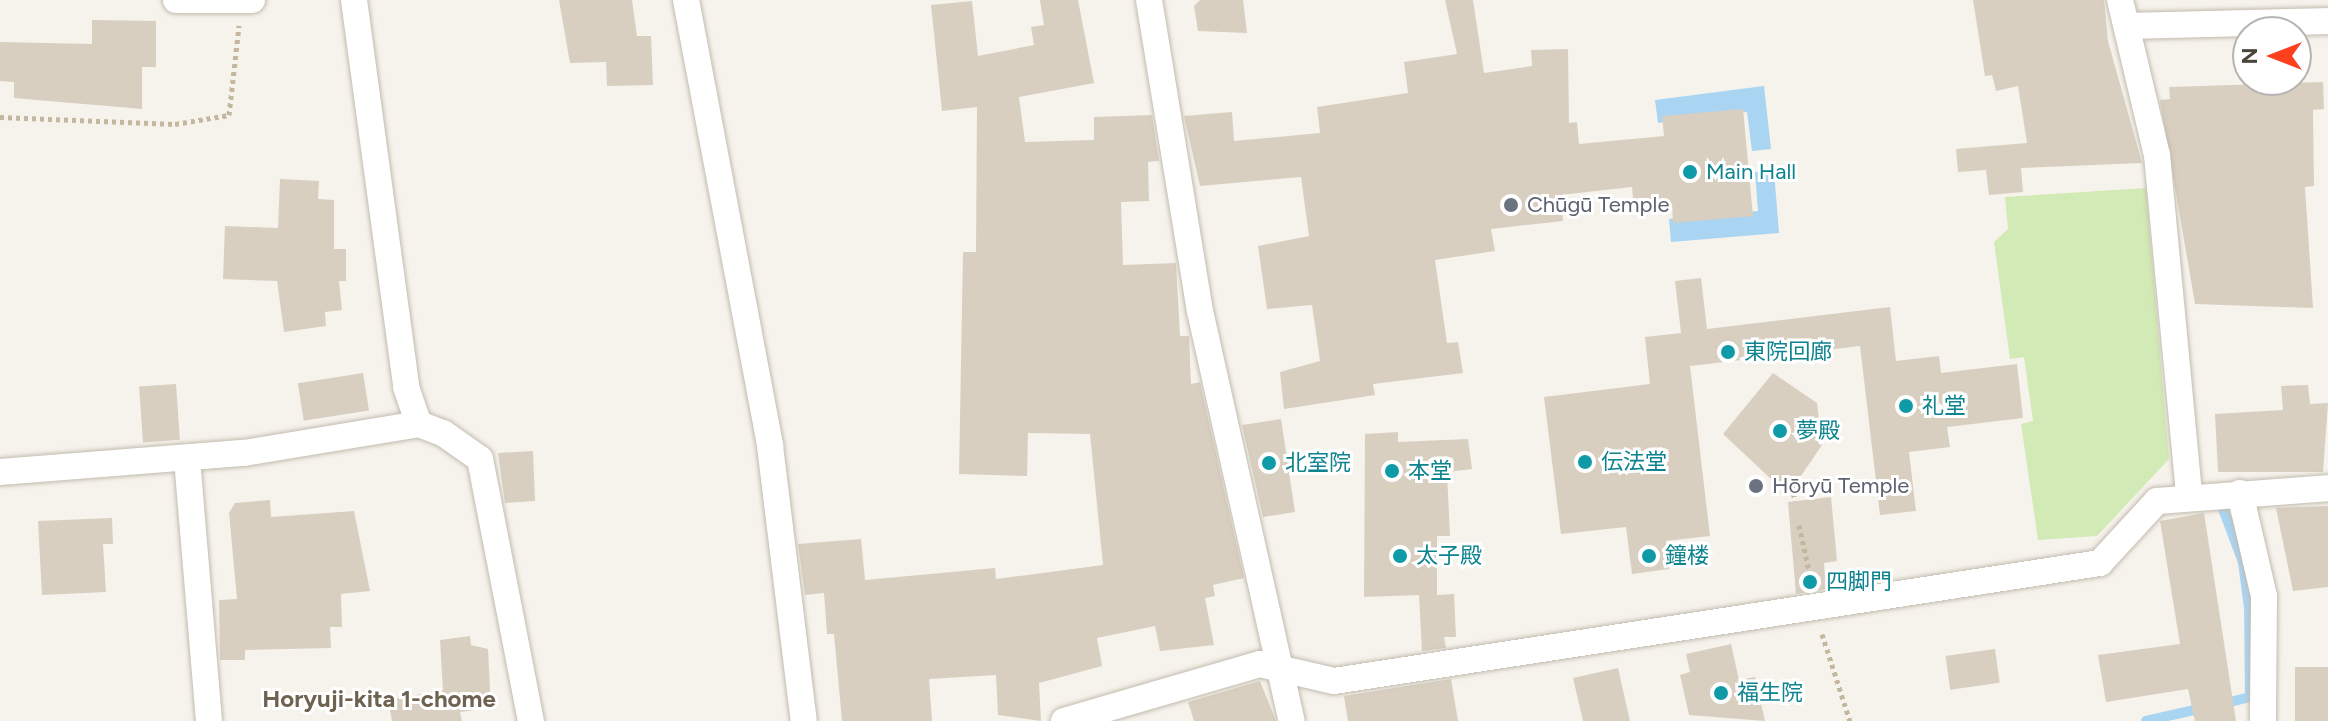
<!DOCTYPE html>
<meta charset="utf-8">
<style>
body{margin:0}
#map{position:relative;width:2328px;height:721px;overflow:hidden;background:#f6f3ec;font-family:Figtree,"Noto Sans JP",sans-serif}
div>[style]{position:absolute}
.green>*{inset:0;background:#d2eab5}
.water>*{inset:0;background:#a9d4f2}
.stream>*{height:10px;margin:-5px;padding:0 5px;transform-origin:5px;border-radius:5px;background:#a9d4f2}
.building>*{inset:0;background:#d8cfc1;transform-origin:0 0}
.path>*{height:5px;margin-top:-2.5px;transform-origin:0;background:repeating-linear-gradient(90deg,#c4b79f 0 4px,transparent 0 8px)}
.roads{filter:drop-shadow(0 0 2px #c2bbae) drop-shadow(0 0 2px #c2bbae)}
.minor>*{height:26px;margin:-13px;padding:0 13px;transform-origin:13px;border-radius:13px;background:#fff}
.dots>*{width:22px;height:22px;translate:-50% -50%;box-sizing:border-box;border:4px solid #fff;border-radius:50%}
span{translate:-50% -50%;white-space:nowrap;text-align:center;line-height:1.15;-webkit-text-stroke:6px #fff;paint-order:stroke}
.culture-label{font-size:22px;color:#0d838f}
.left{translate:0 -50%;text-align:left}
.worship-label{font-size:22px;color:#5b616d}
.neighbourhood-label{font-size:24px;color:#6e6250;font-weight:700}
.north{position:absolute;left:2232px;top:16px;width:80px;height:80px;box-sizing:border-box;background:#fff;border:2px solid #b7b4b0;border-radius:50%;rotate:270deg;font-size:22px;font-weight:700;line-height:32px;text-align:center;color:#4b4439}
.north::after{content:'';display:block;margin:auto;width:28px;height:36px;background:#fc3f1d;clip-path:polygon(50% 0,100% 100%,50% 72%,0 100%)}
</style>
<div id="map">
<div class="green">
<div style="clip-path:polygon(2146px 188px,2169px 459px,2097px 536px,2038px 540px,2021px 424px,2033px 421px,2024px 357px,2010px 359px,1994px 242px,2008px 229px,2005px 197px)"></div>
</div>
<div class="water">
<div style="clip-path:polygon(1764px 86px,1771px 149px,1752px 151px,1747px 112px,1658px 123px,1655px 100px)"></div>
<div style="clip-path:polygon(1774px 171px,1779px 233px,1671px 242px,1669px 219px,1758px 211px,1755px 172px)"></div>
</div>
<div class="stream">
<div style="left:2222px;top:704px;width:29px;rotate:-14deg"></div>
<div style="left:2250px;top:697px;width:89px;rotate:-90.6deg"></div>
<div style="left:2249px;top:608px;width:46px;rotate:-97.4deg"></div>
<div style="left:2243px;top:562px;width:60px;rotate:-110.6deg"></div>
<div style="left:2222px;top:506px;width:8px;rotate:-7deg"></div>
<div style="left:2146px;top:721px;width:58px;rotate:-12.8deg"></div>
</div>
<div class="building">
<div style="clip-path:polygon(559px 0,632px 0,637px 36px,651px 36px,653px 85px,607px 86px,606px 62px,570px 63px)"></div>
<div style="clip-path:polygon(1040px 0,1078px 0,1094px 83px,1019px 97px,1025px 142px,1094px 140px,1094px 117px,1152px 115px,1159px 161px,1148px 162px,1149px 201px,1121px 202px,1123px 265px,1176px 263px,1180px 336px,1189px 336px,1191px 384px,1200px 382px,1244px 578px,1213px 585px,1215px 596px,1205px 598px,1214px 645px,1160px 651px,1155px 626px,1097px 638px,1102px 666px,1039px 683px,1041px 721px,998px 715px,996px 675px,929px 679px,932px 721px,842px 721px,834px 634px,827px 634px,824px 593px,805px 595px,798px 544px,861px 539px,865px 580px,995px 568px,996px 579px,1103px 565px,1090px 434px,1028px 433px,1027px 476px,959px 474px,963px 252px,976px 252px,977px 107px,942px 111px,931px 5px,972px 1px,978px 56px,1034px 45px,1031px 27px,1044px 25px)"></div>
<div style="clip-path:polygon(1200px 0,1243px 0,1247px 33px,1198px 31px,1194px 6px)"></div>
<div style="clip-path:polygon(1445px 0,1473px 0,1484px 73px,1532px 66px,1531px 50px,1568px 49px,1569px 123px,1577px 122px,1579px 144px,1664px 136px,1662px 116px,1743px 109px,1753px 216px,1673px 223px,1672px 205px,1634px 209px,1632px 187px,1560px 195px,1563px 221px,1491px 229px,1495px 251px,1435px 260px,1447px 343px,1458px 342px,1463px 373px,1373px 384px,1375px 395px,1284px 409px,1280px 372px,1320px 361px,1312px 305px,1267px 309px,1258px 246px,1309px 236px,1301px 177px,1200px 186px,1184px 116px,1232px 112px,1234px 141px,1320px 133px,1317px 107px,1408px 93px,1404px 62px,1457px 54px)"></div>
<div style="clip-path:polygon(1973px 0,2104px 0,2108px 41px,2142px 163px,2021px 168px,2023px 192px,1989px 195px,1986px 170px,1958px 172px,1956px 149px,2027px 143px,2018px 86px,1996px 91px,1992px 75px,1985px 76px)"></div>
<div style="clip-path:polygon(92px 20px,156px 21px,156px 67px,142px 67px,142px 109px,14px 98px,14px 82px,0 81px,0 42px,92px 44px)"></div>
<div style="clip-path:polygon(2323px 82px,2324px 109px,2313px 110px,2314px 186px,2305px 187px,2313px 308px,2195px 304px,2160px 100px,2170px 99px,2169px 87px)"></div>
<div style="clip-path:polygon(280px 179px,319px 181px,318px 199px,334px 200px,334px 249px,346px 249px,346px 281px,339px 281px,342px 310px,325px 312px,326px 326px,284px 332px,277px 281px,223px 279px,225px 226px,278px 228px)"></div>
<div style="clip-path:polygon(1701px 278px,1707px 329px,1890px 307px,1896px 361px,1939px 356px,1941px 373px,2017px 364px,2023px 418px,1947px 427px,1950px 447px,1909px 452px,1916px 511px,1880px 515px,1860px 346px,1690px 366px,1710px 536px,1666px 541px,1669px 569px,1632px 574px,1626px 527px,1561px 534px,1544px 397px,1650px 384px,1645px 337px,1681px 333px,1675px 281px)"></div>
<div style="left:363px;top:373px;width:38px;height:66px;rotate:81deg"></div>
<div style="clip-path:polygon(1773px 373px,1817px 403px,1822px 445px,1788px 495px,1723px 434px)"></div>
<div style="left:176px;top:384px;width:56px;height:37px;rotate:86deg"></div>
<div style="clip-path:polygon(2308px 385px,2310px 404px,2328px 403px,2323px 472px,2218px 472px,2215px 414px,2283px 410px,2281px 386px)"></div>
<div style="clip-path:polygon(1281px 419px,1295px 512px,1263px 517px,1242px 425px)"></div>
<div style="clip-path:polygon(1398px 432px,1398px 442px,1468px 439px,1472px 469px,1447px 472px,1450px 536px,1437px 536px,1437px 595px,1454px 594px,1456px 637px,1444px 637px,1446px 648px,1422px 651px,1419px 595px,1364px 597px,1365px 434px)"></div>
<div style="clip-path:polygon(533px 451px,535px 501px,505px 503px,498px 453px)"></div>
<div style="clip-path:polygon(1831px 497px,1837px 561px,1824px 563px,1826px 589px,1796px 594px,1788px 502px)"></div>
<div style="clip-path:polygon(270px 500px,271px 517px,354px 511px,370px 591px,341px 594px,342px 627px,330px 627px,331px 648px,245px 650px,245px 660px,220px 660px,219px 600px,237px 599px,229px 513px,235px 503px)"></div>
<div style="clip-path:polygon(2328px 506px,2328px 587px,2293px 591px,2276px 508px)"></div>
<div style="clip-path:polygon(2204px 513px,2236px 721px,2195px 721px,2188px 689px,2106px 702px,2098px 655px,2180px 644px,2160px 521px)"></div>
<div style="clip-path:polygon(112px 518px,113px 544px,103px 544px,106px 592px,42px 595px,38px 521px)"></div>
<div style="clip-path:polygon(470px 636px,471px 645px,488px 649px,491px 708px,460px 712px,462px 721px,392px 721px,388px 700px,443px 690px,440px 640px)"></div>
<div style="clip-path:polygon(1731px 644px,1739px 680px,1755px 677px,1765px 721px,1689px 715px,1680px 675px,1690px 672px,1686px 654px)"></div>
<div style="left:1995px;top:649px;width:34px;height:50px;rotate:82deg"></div>
<div style="left:2328px;top:667px;width:54px;height:33px;rotate:90deg"></div>
<div style="clip-path:polygon(1618px 668px,1630px 721px,1583px 721px,1573px 678px)"></div>
<div style="clip-path:polygon(1451px 679px,1458px 721px,1348px 721px,1344px 696px)"></div>
<div style="clip-path:polygon(1260px 681px,1276px 721px,1194px 721px,1188px 702px)"></div>
</div>
<div class="path">
<div style="left:0;top:117px;width:175px;rotate:2.3deg"></div>
<div style="left:175px;top:124px;width:55px;rotate:-9.5deg"></div>
<div style="left:229px;top:115px;width:90px;rotate:-83.6deg"></div>
<div style="left:1791px;top:477px;width:24px;rotate:81deg"></div>
<div style="left:1799px;top:525px;width:47px;rotate:77.7deg"></div>
<div style="left:1822px;top:634px;width:91px;rotate:72.2deg"></div>
</div>
<div class="roads">
<div class="minor">
<div style="left:176px;top:0;width:76px"></div>
<div style="left:354px;top:0;width:390px;rotate:82.3deg"></div>
<div style="left:406px;top:387px;width:39px;rotate:71deg"></div>
<div style="left:686px;top:0;width:454px;rotate:79.3deg"></div>
<div style="left:770px;top:446px;width:277px;rotate:83deg"></div>
<div style="left:1149px;top:0;width:315px;rotate:80.7deg"></div>
<div style="left:1200px;top:311px;width:420px;rotate:77.4deg"></div>
<div style="left:2120px;top:0;width:159px;rotate:76.6deg"></div>
<div style="left:2157px;top:155px;width:342px;rotate:84.6deg"></div>
<div style="left:2129px;top:26px;width:199px;rotate:-1.4deg"></div>
<div style="left:187px;top:459px;width:263px;rotate:85.2deg"></div>
<div style="left:0;top:472px;width:245px;rotate:-4.5deg"></div>
<div style="left:244px;top:453px;width:177px;rotate:-9.4deg"></div>
<div style="left:419px;top:424px;width:26px;rotate:21deg"></div>
<div style="left:443px;top:433px;width:45px;rotate:35.1deg"></div>
<div style="left:480px;top:459px;width:267px;rotate:79deg"></div>
<div style="left:2240px;top:493px;width:106px;rotate:76.9deg"></div>
<div style="left:2264px;top:596px;width:125px;rotate:90.5deg"></div>
<div style="left:1064px;top:721px;width:204px;rotate:-16.2deg"></div>
<div style="left:1260px;top:664px;width:76px;rotate:12.9deg"></div>
<div style="left:1334px;top:681px;width:775px;rotate:-8.76deg"></div>
<div style="left:2100px;top:563px;width:84px;rotate:-47.4deg"></div>
<div style="left:2157px;top:501px;width:171px;rotate:-4.3deg"></div>
</div>
</div>
<div class="dots">
<div style="left:1690px;top:172px;background:#0f9aa8"></div>
<div style="left:1511px;top:205px;background:#6b7280"></div>
<div style="left:1728px;top:352px;background:#0f9aa8"></div>
<div style="left:1906px;top:406px;background:#0f9aa8"></div>
<div style="left:1780px;top:431px;background:#0f9aa8"></div>
<div style="left:1585px;top:462px;background:#0f9aa8"></div>
<div style="left:1269px;top:463px;background:#0f9aa8"></div>
<div style="left:1392px;top:471px;background:#0f9aa8"></div>
<div style="left:1756px;top:486px;background:#6b7280"></div>
<div style="left:1400px;top:556px;background:#0f9aa8"></div>
<div style="left:1649px;top:556px;background:#0f9aa8"></div>
<div style="left:1810px;top:582px;background:#0f9aa8"></div>
<div style="left:1721px;top:693px;background:#0f9aa8"></div>
</div>
<div class="culture-label">
<span class="left" style="left:1706px;top:172px">Main Hall</span>
<span class="left" style="left:1744px;top:352px">東院回廊</span>
<span class="left" style="left:1922px;top:406px">礼堂</span>
<span class="left" style="left:1796px;top:431px">夢殿</span>
<span class="left" style="left:1601px;top:462px">伝法堂</span>
<span class="left" style="left:1285px;top:463px">北室院</span>
<span class="left" style="left:1408px;top:471px">本堂</span>
<span class="left" style="left:1416px;top:556px">太子殿</span>
<span class="left" style="left:1665px;top:556px">鐘楼</span>
<span class="left" style="left:1826px;top:582px">四脚門</span>
<span class="left" style="left:1737px;top:693px">福生院</span>
</div>
<div class="worship-label">
<span class="left" style="left:1527px;top:205px">Chūgū Temple</span>
<span class="left" style="left:1772px;top:486px">Hōryū Temple</span>
</div>
<div class="neighbourhood-label">
<span style="left:379px;top:699px">Horyuji-kita 1-chome</span>
</div>
<div class="north">N</div>
</div>
